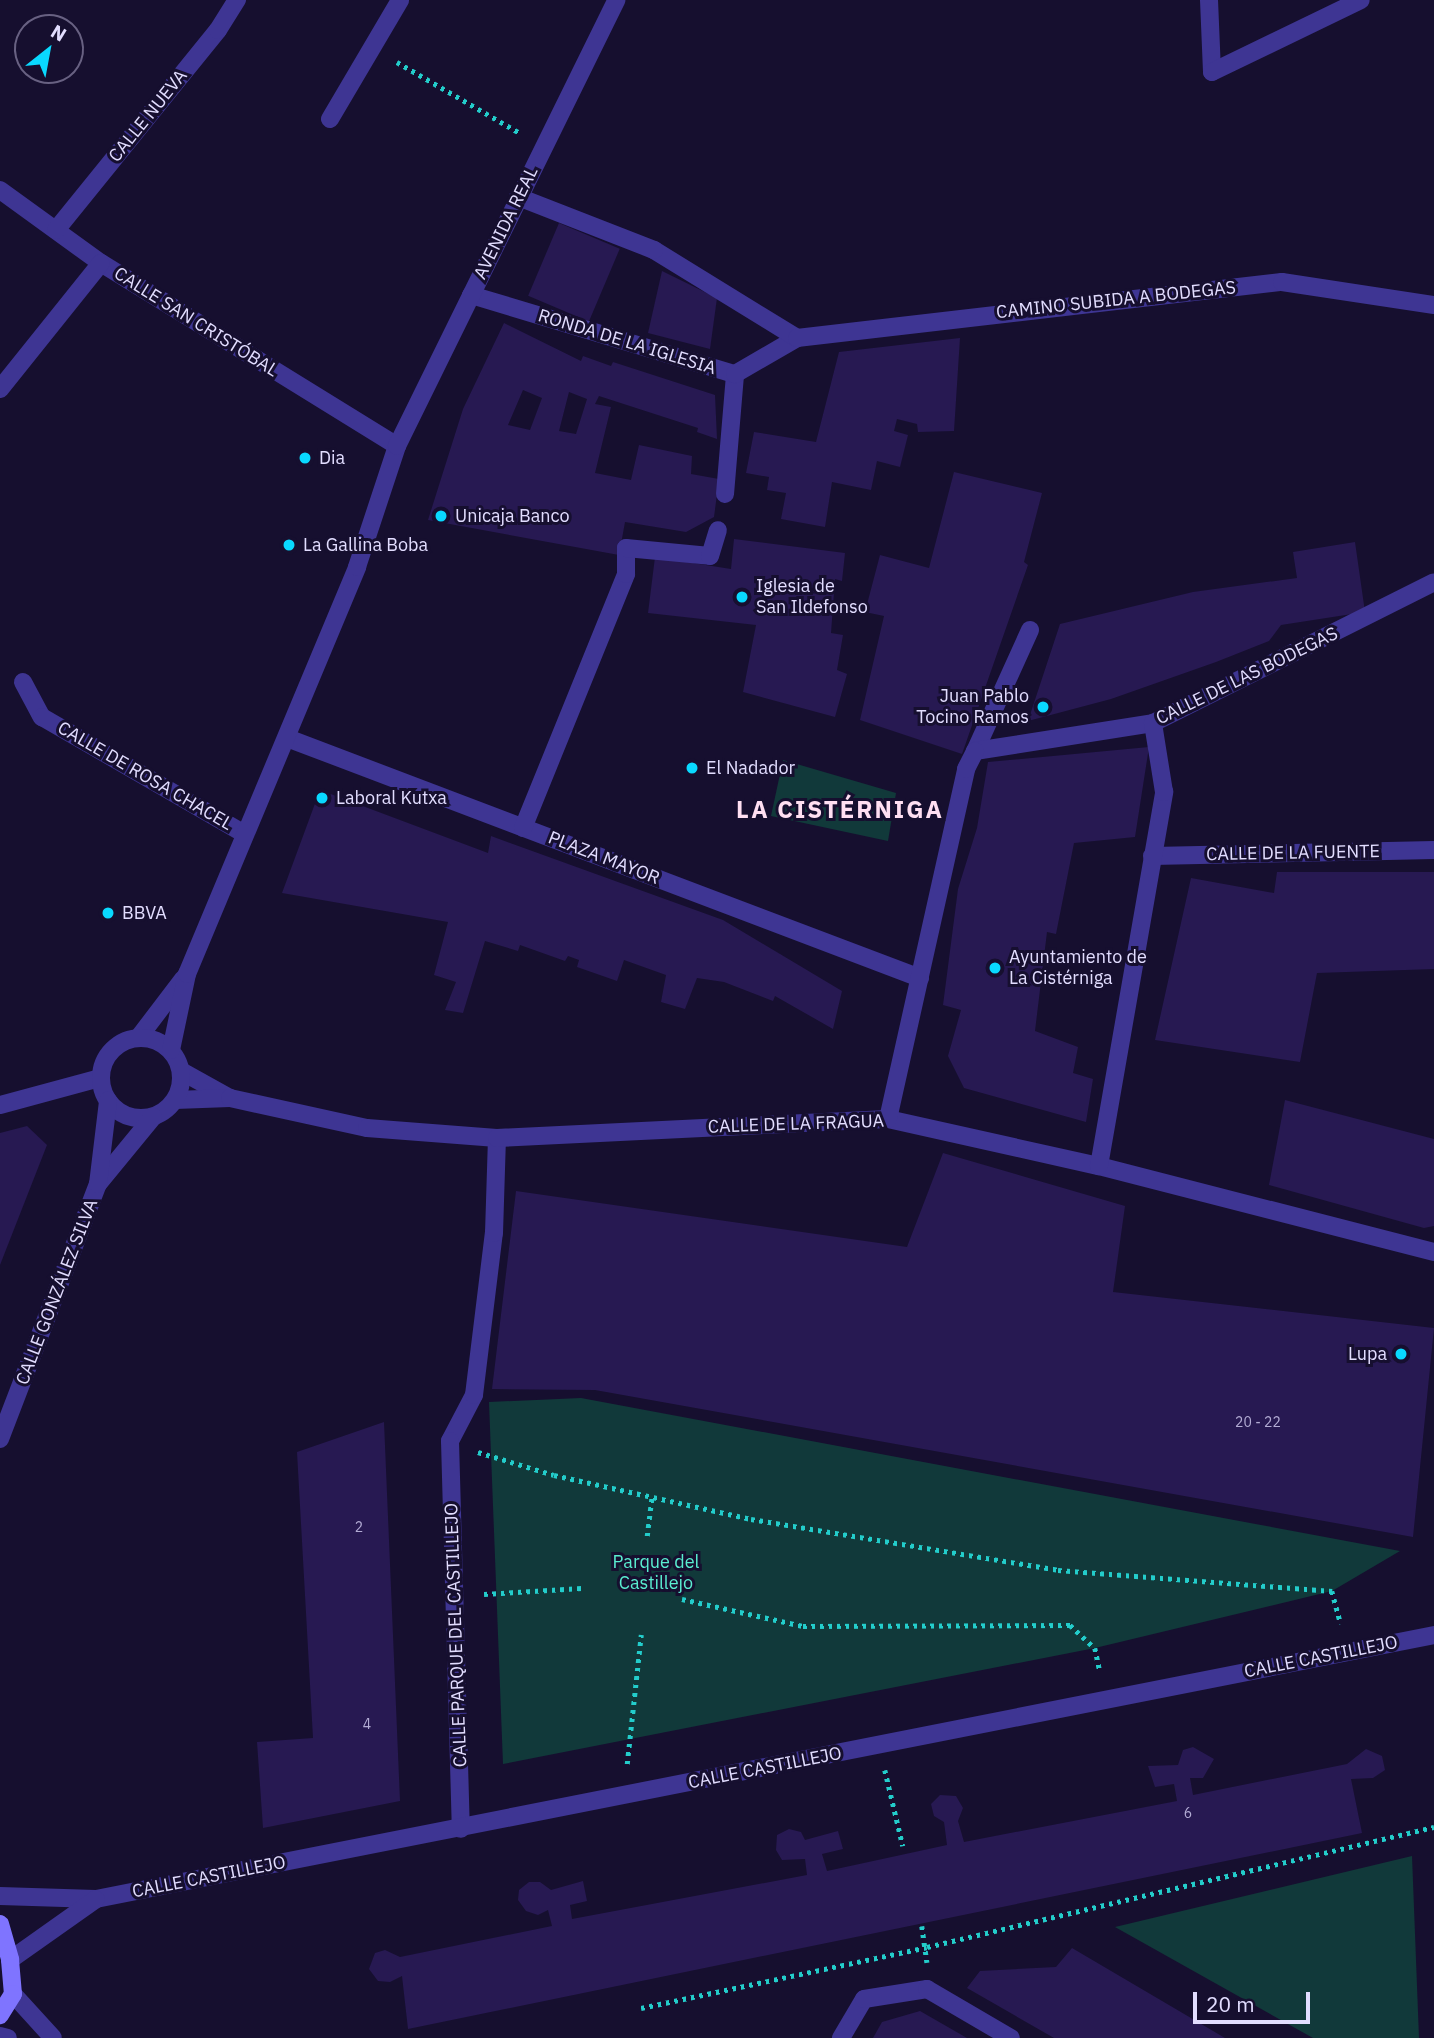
<!DOCTYPE html>
<meta charset="utf-8">
<style>
body{margin:0}
#map{position:relative;width:1434px;height:2038px;overflow:hidden;background:#160f2f;font-family:"IBM Plex Sans",sans-serif}
div>[style]{position:absolute}
.green>*{inset:0;background:#11393a}
.building>*{inset:0;background:#271952;transform-origin:0 0}
.path>*{height:4.5px;margin-top:-2.25px;transform-origin:0;background:repeating-linear-gradient(90deg,#23cdcb 0 3.5px,transparent 0 8.5px)}
.pedestrian>*{height:18px;margin:-9px;padding:0 9px;transform-origin:9px;border-radius:9px;background:#3e3593}
.minor>*{height:18px;margin:-9px;padding:0 9px;transform-origin:9px;border-radius:9px;background:#3e3593}
.tertiary>*{height:18px;margin:-9px;padding:0 9px;transform-origin:9px;border-radius:9px;background:#3e3593}
.tertiary>.ring{margin:-9px;padding:0;box-sizing:content-box;background:none;border:18px solid #3e3593;border-radius:50%}
.secondary>*{height:18px;margin:-9px;padding:0 9px;transform-origin:9px;border-radius:9px;background:#7f74ff}
.dots>*{width:19px;height:19px;translate:-50% -50%;box-sizing:border-box;border:4px solid #160f2f;border-radius:50%}
span{translate:-50% -50%;white-space:nowrap;text-align:center;line-height:1.15;-webkit-text-stroke:6px #160f2f;paint-order:stroke}
.number-label{font-size:14px;color:#b3acd4}
.number-label span{-webkit-text-stroke-width:0}
.street-label{font-size:18px;color:#e2ddff}
.poi-label{font-size:18px;color:#e2ddff}
.left{translate:0 -50%;text-align:left}
.right{translate:-100% -50%;text-align:right}
.park-label{font-size:18px;color:#5aedd0}
.district-label{font-size:24px;color:#ffdff2;font-weight:700;letter-spacing:2px}
.north{position:absolute;left:14px;top:14px;width:70px;height:70px;box-sizing:border-box;background:#160f2f;border:2px solid #686182;border-radius:50%;rotate:31deg;font-size:19px;font-weight:700;line-height:28px;text-align:center;color:#e2ddff}
.north::after{content:'';display:block;margin:auto;width:24px;height:32px;background:#09d9ff;clip-path:polygon(50% 0,100% 100%,50% 72%,0 100%)}
.scale{position:absolute;left:1193px;top:1992px;width:117px;height:32px;box-sizing:border-box;border:4px solid #e2ddff;border-top:0;padding-left:9px;font-size:21px;line-height:24px;white-space:nowrap;color:#e2ddff;-webkit-text-stroke:5px #160f2f;paint-order:stroke}
</style>
<div id="map">
<div class="green">
<div style="clip-path:polygon(783px 760px,896px 793px,888px 841px,771px 816px)"></div>
<div style="clip-path:polygon(581px 1398px,1400px 1551px,1332px 1591px,1095px 1648px,503px 1764px,489px 1402px)"></div>
<div style="clip-path:polygon(1412px 1856px,1419px 2038px,1313px 2038px,1115px 1927px)"></div>
</div>
<div class="building">
<div style="left:559px;top:223px;width:66px;height:79px;rotate:23deg"></div>
<div style="clip-path:polygon(662px 271px,717px 298px,710px 349px,648px 333px)"></div>
<div style="clip-path:polygon(evenodd,504px 323px,581px 361px,583px 356px,611px 366px,613px 362px,715px 395px,717px 439px,697px 432px,698px 428px,599px 396px,595px 404px,611px 407px,595px 473px,631px 480px,639px 445px,692px 456px,691px 474px,719px 479px,714px 517px,686px 532px,625px 522px,619px 555px,428px 520px,463px 409px,504px 323px,523px 390px,542px 398px,530px 430px,508px 425px,523px 390px,504px 323px,569px 392px,587px 399px,576px 434px,559px 431px,569px 392px)"></div>
<div style="clip-path:polygon(960px 338px,954px 431px,918px 432px,917px 424px,897px 419px,894px 431px,908px 435px,900px 467px,877px 461px,871px 490px,832px 482px,825px 527px,781px 519px,786px 493px,767px 490px,769px 477px,746px 473px,754px 432px,816px 442px,839px 352px)"></div>
<div style="clip-path:polygon(954px 472px,1042px 493px,1024px 562px,1028px 565px,962px 754px,860px 720px,884px 616px,865px 612px,880px 555px,929px 568px)"></div>
<div style="clip-path:polygon(734px 539px,845px 553px,842px 581px,835px 579px,831px 633px,843px 635px,837px 670px,847px 674px,835px 717px,743px 692px,756px 625px,648px 613px,655px 557px,731px 569px)"></div>
<div style="clip-path:polygon(1355px 542px,1365px 612px,1281px 625px,1269px 641px,1216px 662px,1111px 699px,1028px 721px,1060px 624px,1193px 592px,1297px 578px,1293px 552px)"></div>
<div style="clip-path:polygon(1149px 747px,1135px 837px,1074px 843px,1056px 934px,1047px 932px,1035px 1031px,1078px 1047px,1073px 1073px,1093px 1079px,1086px 1122px,964px 1088px,948px 1056px,961px 1010px,943px 1005px,958px 889px,977px 828px,988px 762px)"></div>
<div style="clip-path:polygon(320px 790px,488px 853px,491px 836px,723px 920px,842px 991px,833px 1029px,775px 996px,773px 1001px,724px 982px,697px 978px,685px 1009px,661px 1002px,666px 975px,624px 960px,617px 981px,577px 967px,579px 960px,568px 956px,565px 961px,520px 945px,518px 951px,485px 941px,463px 1013px,445px 1010px,456px 982px,434px 975px,448px 922px,282px 893px)"></div>
<div style="clip-path:polygon(1277px 872px,1434px 872px,1434px 969px,1317px 973px,1300px 1062px,1155px 1040px,1191px 878px,1274px 893px)"></div>
<div style="clip-path:polygon(1285px 1100px,1434px 1139px,1434px 1226px,1424px 1228px,1269px 1185px)"></div>
<div style="clip-path:polygon(27px 1126px,47px 1145px,0 1265px,0 1133px)"></div>
<div style="clip-path:polygon(943px 1153px,1125px 1206px,1113px 1292px,1434px 1328px,1413px 1537px,595px 1390px,492px 1389px,516px 1191px,907px 1247px)"></div>
<div style="clip-path:polygon(384px 1422px,400px 1801px,263px 1828px,257px 1742px,313px 1738px,297px 1452px)"></div>
<div style="clip-path:polygon(1193px 1747px,1214px 1759px,1203px 1778px,1190px 1778px,1193px 1795px,1347px 1764px,1366px 1749px,1382px 1756px,1385px 1770px,1373px 1778px,1351px 1779px,1362px 1833px,408px 2029px,402px 1976px,390px 1982px,378px 1981px,369px 1969px,375px 1953px,385px 1950px,400px 1957px,552px 1926px,548px 1910px,538px 1915px,526px 1911px,518px 1900px,519px 1890px,529px 1882px,540px 1882px,551px 1890px,583px 1881px,587px 1901px,570px 1905px,572px 1919px,807px 1875px,805px 1859px,782px 1860px,776px 1850px,777px 1835px,789px 1829px,801px 1832px,805px 1840px,838px 1831px,843px 1849px,822px 1854px,827px 1871px,947px 1845px,944px 1822px,934px 1816px,931px 1804px,940px 1795px,956px 1796px,963px 1808px,958px 1821px,964px 1842px,1177px 1801px,1174px 1784px,1155px 1787px,1148px 1766px,1178px 1765px,1183px 1750px)"></div>
<div style="clip-path:polygon(1072px 1948px,1225px 2038px,1054px 2038px,967px 1988px,980px 1971px,1056px 1967px)"></div>
<div style="clip-path:polygon(920px 2011px,967px 2038px,873px 2038px,882px 2022px)"></div>
</div>
<div class="path">
<div style="left:397px;top:62px;width:142px;rotate:30deg"></div>
<div style="left:478px;top:1452px;width:79px;rotate:16.8deg"></div>
<div style="left:554px;top:1475px;width:202px;rotate:12.6deg"></div>
<div style="left:751px;top:1519px;width:311px;rotate:9.4deg"></div>
<div style="left:1058px;top:1570px;width:275px;rotate:4.4deg"></div>
<div style="left:1332px;top:1591px;width:34px;rotate:75deg"></div>
<div style="left:647px;top:1536px;width:39px;rotate:-83deg"></div>
<div style="left:484px;top:1594px;width:98px;rotate:-3.5deg"></div>
<div style="left:682px;top:1599px;width:124px;rotate:12.6deg"></div>
<div style="left:803px;top:1626px;width:267px;rotate:-0.2deg"></div>
<div style="left:1070px;top:1625px;width:34px;rotate:43deg"></div>
<div style="left:1095px;top:1648px;width:25px;rotate:78deg"></div>
<div style="left:627px;top:1764px;width:130px;rotate:-83.8deg"></div>
<div style="left:885px;top:1770px;width:78px;rotate:76.7deg"></div>
<div style="left:922px;top:1926px;width:37px;rotate:82deg"></div>
<div style="left:641px;top:2008px;width:292px;rotate:-12deg"></div>
<div style="left:927px;top:1947px;width:521px;rotate:-13.32deg"></div>
</div>
<div class="pedestrian">
<div style="left:330px;top:119px;width:138px;rotate:-59.5deg"></div>
<div style="left:725px;top:494px;width:120px;rotate:-85.2deg"></div>
<div style="left:287px;top:738px;width:677px;rotate:20.76deg"></div>
<div style="left:523px;top:828px;width:274px;rotate:-67.9deg"></div>
<div style="left:626px;top:574px;width:26px;rotate:-90deg"></div>
<div style="left:626px;top:548px;width:84px;rotate:5.4deg"></div>
<div style="left:710px;top:556px;width:27px;rotate:-73deg"></div>
<div style="left:450px;top:1441px;width:52px;rotate:-62.4deg"></div>
<div style="left:474px;top:1395px;width:163px;rotate:-83deg"></div>
<div style="left:494px;top:1233px;width:95px;rotate:-88.2deg"></div>
</div>
<div class="minor">
<div style="left:1209px;top:0;width:72px;rotate:87.6deg"></div>
<div style="left:1212px;top:72px;width:165px;rotate:-25.8deg"></div>
<div style="left:0;top:190px;width:125px;rotate:35.9deg"></div>
<div style="left:101px;top:263px;width:348px;rotate:31.7deg"></div>
<div style="left:56px;top:230px;width:257px;rotate:-51deg"></div>
<div style="left:218px;top:30px;width:36px;rotate:-58deg"></div>
<div style="left:471px;top:295px;width:276px;rotate:16.7deg"></div>
<div style="left:735px;top:374px;width:72px;rotate:-30.1deg"></div>
<div style="left:797px;top:338px;width:168px;rotate:-148.4deg"></div>
<div style="left:654px;top:250px;width:146px;rotate:-158.7deg"></div>
<div style="left:797px;top:338px;width:488px;rotate:-6.6deg"></div>
<div style="left:1282px;top:282px;width:154px;rotate:8.6deg"></div>
<div style="left:0;top:389px;width:161px;rotate:-51.3deg"></div>
<div style="left:1030px;top:630px;width:133px;rotate:114.4deg"></div>
<div style="left:975px;top:751px;width:180px;rotate:-8.9deg"></div>
<div style="left:1153px;top:723px;width:314px;rotate:-26.6deg"></div>
<div style="left:23px;top:682px;width:40px;rotate:62deg"></div>
<div style="left:42px;top:717px;width:234px;rotate:30deg"></div>
<div style="left:1152px;top:856px;width:282px;rotate:-1.2deg"></div>
<div style="left:181px;top:1071px;width:56px;rotate:28.9deg"></div>
<div style="left:175px;top:1100px;width:55px;rotate:-2.1deg"></div>
<div style="left:230px;top:1098px;width:140px;rotate:12.4deg"></div>
<div style="left:367px;top:1128px;width:130px;rotate:4.4deg"></div>
<div style="left:497px;top:1138px;width:391px;rotate:-2.8deg"></div>
<div style="left:888px;top:1119px;width:216px;rotate:12.6deg"></div>
<div style="left:1099px;top:1166px;width:346px;rotate:14.4deg"></div>
<div style="left:0;top:1105px;width:104px;rotate:-15.1deg"></div>
<div style="left:888px;top:1119px;width:359px;rotate:-77.4deg"></div>
<div style="left:966px;top:769px;width:20px;rotate:-63deg"></div>
<div style="left:1099px;top:1166px;width:380px;rotate:-80.1deg"></div>
<div style="left:1164px;top:792px;width:70px;rotate:-99.1deg"></div>
<div style="left:450px;top:1441px;width:388px;rotate:88.4deg"></div>
<div style="left:0;top:1896px;width:96px;rotate:1.8deg"></div>
<div style="left:96px;top:1899px;width:1364px;rotate:-11.16deg"></div>
<div style="left:10px;top:1960px;width:105px;rotate:-35.3deg"></div>
<div style="left:13px;top:1994px;width:59px;rotate:47.7deg"></div>
<div style="left:0;top:2036px;width:8px;rotate:14deg"></div>
<div style="left:841px;top:2038px;width:45px;rotate:-59.5deg"></div>
<div style="left:864px;top:1999px;width:64px;rotate:-9deg"></div>
<div style="left:927px;top:1989px;width:97px;rotate:30.3deg"></div>
</div>
<div class="tertiary">
<div style="left:139px;top:1037px;width:73px;rotate:-52.8deg"></div>
<div class="ring" style="left:101px;top:1038px;width:62px;height:62px"></div>
<div style="left:171px;top:1050px;width:78px;rotate:-78.1deg"></div>
<div style="left:187px;top:974px;width:441px;rotate:-67.3deg"></div>
<div style="left:357px;top:567px;width:127px;rotate:-71.7deg"></div>
<div style="left:397px;top:446px;width:497px;rotate:-63.8deg"></div>
<div style="left:98px;top:1184px;width:87px;rotate:-50.6deg"></div>
<div style="left:0;top:1439px;width:273px;rotate:-69deg"></div>
<div style="left:98px;top:1184px;width:84px;rotate:-83.1deg"></div>
</div>
<div class="secondary">
<div style="left:0;top:1924px;width:37px;rotate:74deg"></div>
<div style="left:10px;top:1960px;width:34px;rotate:85deg"></div>
<div style="left:13px;top:1994px;width:25px;rotate:122deg"></div>
</div>
<div class="dots">
<div style="left:305px;top:458px;background:#09d9ff"></div>
<div style="left:441px;top:516px;background:#09d9ff"></div>
<div style="left:289px;top:545px;background:#09d9ff"></div>
<div style="left:742px;top:597px;background:#09d9ff"></div>
<div style="left:1043px;top:707px;background:#09d9ff"></div>
<div style="left:692px;top:768px;background:#09d9ff"></div>
<div style="left:322px;top:798px;background:#09d9ff"></div>
<div style="left:108px;top:913px;background:#09d9ff"></div>
<div style="left:995px;top:968px;background:#09d9ff"></div>
<div style="left:1401px;top:1354px;background:#09d9ff"></div>
</div>
<div class="number-label">
<span style="left:1258px;top:1422px">20 - 22</span>
<span style="left:359px;top:1527px">2</span>
<span style="left:367px;top:1724px">4</span>
<span style="left:1188px;top:1813px">6</span>
</div>
<div class="street-label">
<span style="left:148px;top:116px;rotate:-51deg">CALLE NUEVA</span>
<span style="left:506px;top:223px;rotate:-64deg">AVENIDA REAL</span>
<span style="left:1116px;top:300px;rotate:-6deg">CAMINO SUBIDA A BODEGAS</span>
<span style="left:196px;top:322px;rotate:32deg">CALLE SAN CRISTÓBAL</span>
<span style="left:627px;top:342px;rotate:17deg">RONDA DE LA IGLESIA</span>
<span style="left:1247px;top:676px;rotate:-26deg">CALLE DE LAS BODEGAS</span>
<span style="left:145px;top:776px;rotate:30deg">CALLE DE ROSA CHACEL</span>
<span style="left:1293px;top:853px;rotate:-1deg">CALLE DE LA FUENTE</span>
<span style="left:604px;top:858px;rotate:21deg">PLAZA MAYOR</span>
<span style="left:796px;top:1124px;rotate:-2deg">CALLE DE LA FRAGUA</span>
<span style="left:57px;top:1292px;rotate:-69deg">CALLE GONZÁLEZ SILVA</span>
<span style="left:456px;top:1635px;rotate:-92deg">CALLE PARQUE DEL CASTILLEJO</span>
<span style="left:1321px;top:1657px;rotate:-11deg">CALLE CASTILLEJO</span>
<span style="left:765px;top:1768px;rotate:-11deg">CALLE CASTILLEJO</span>
<span style="left:209px;top:1877px;rotate:-11deg">CALLE CASTILLEJO</span>
</div>
<div class="poi-label">
<span class="left" style="left:319px;top:458px">Dia</span>
<span class="left" style="left:455px;top:516px">Unicaja Banco</span>
<span class="left" style="left:303px;top:545px">La Gallina Boba</span>
<span class="left" style="left:756px;top:597px">Iglesia de<br>San Ildefonso</span>
<span class="right" style="left:1029px;top:707px">Juan Pablo<br>Tocino Ramos</span>
<span class="left" style="left:706px;top:768px">El Nadador</span>
<span class="left" style="left:336px;top:798px">Laboral Kutxa</span>
<span class="left" style="left:122px;top:913px">BBVA</span>
<span class="left" style="left:1009px;top:968px">Ayuntamiento de<br>La Cistérniga</span>
<span class="right" style="left:1387px;top:1354px">Lupa</span>
</div>
<div class="park-label">
<span style="left:656px;top:1573px">Parque del<br>Castillejo</span>
</div>
<div class="district-label">
<span style="left:840px;top:810px">LA CISTÉRNIGA</span>
</div>
<div class="north">N</div>
<div class="scale">20 m</div>
</div>
